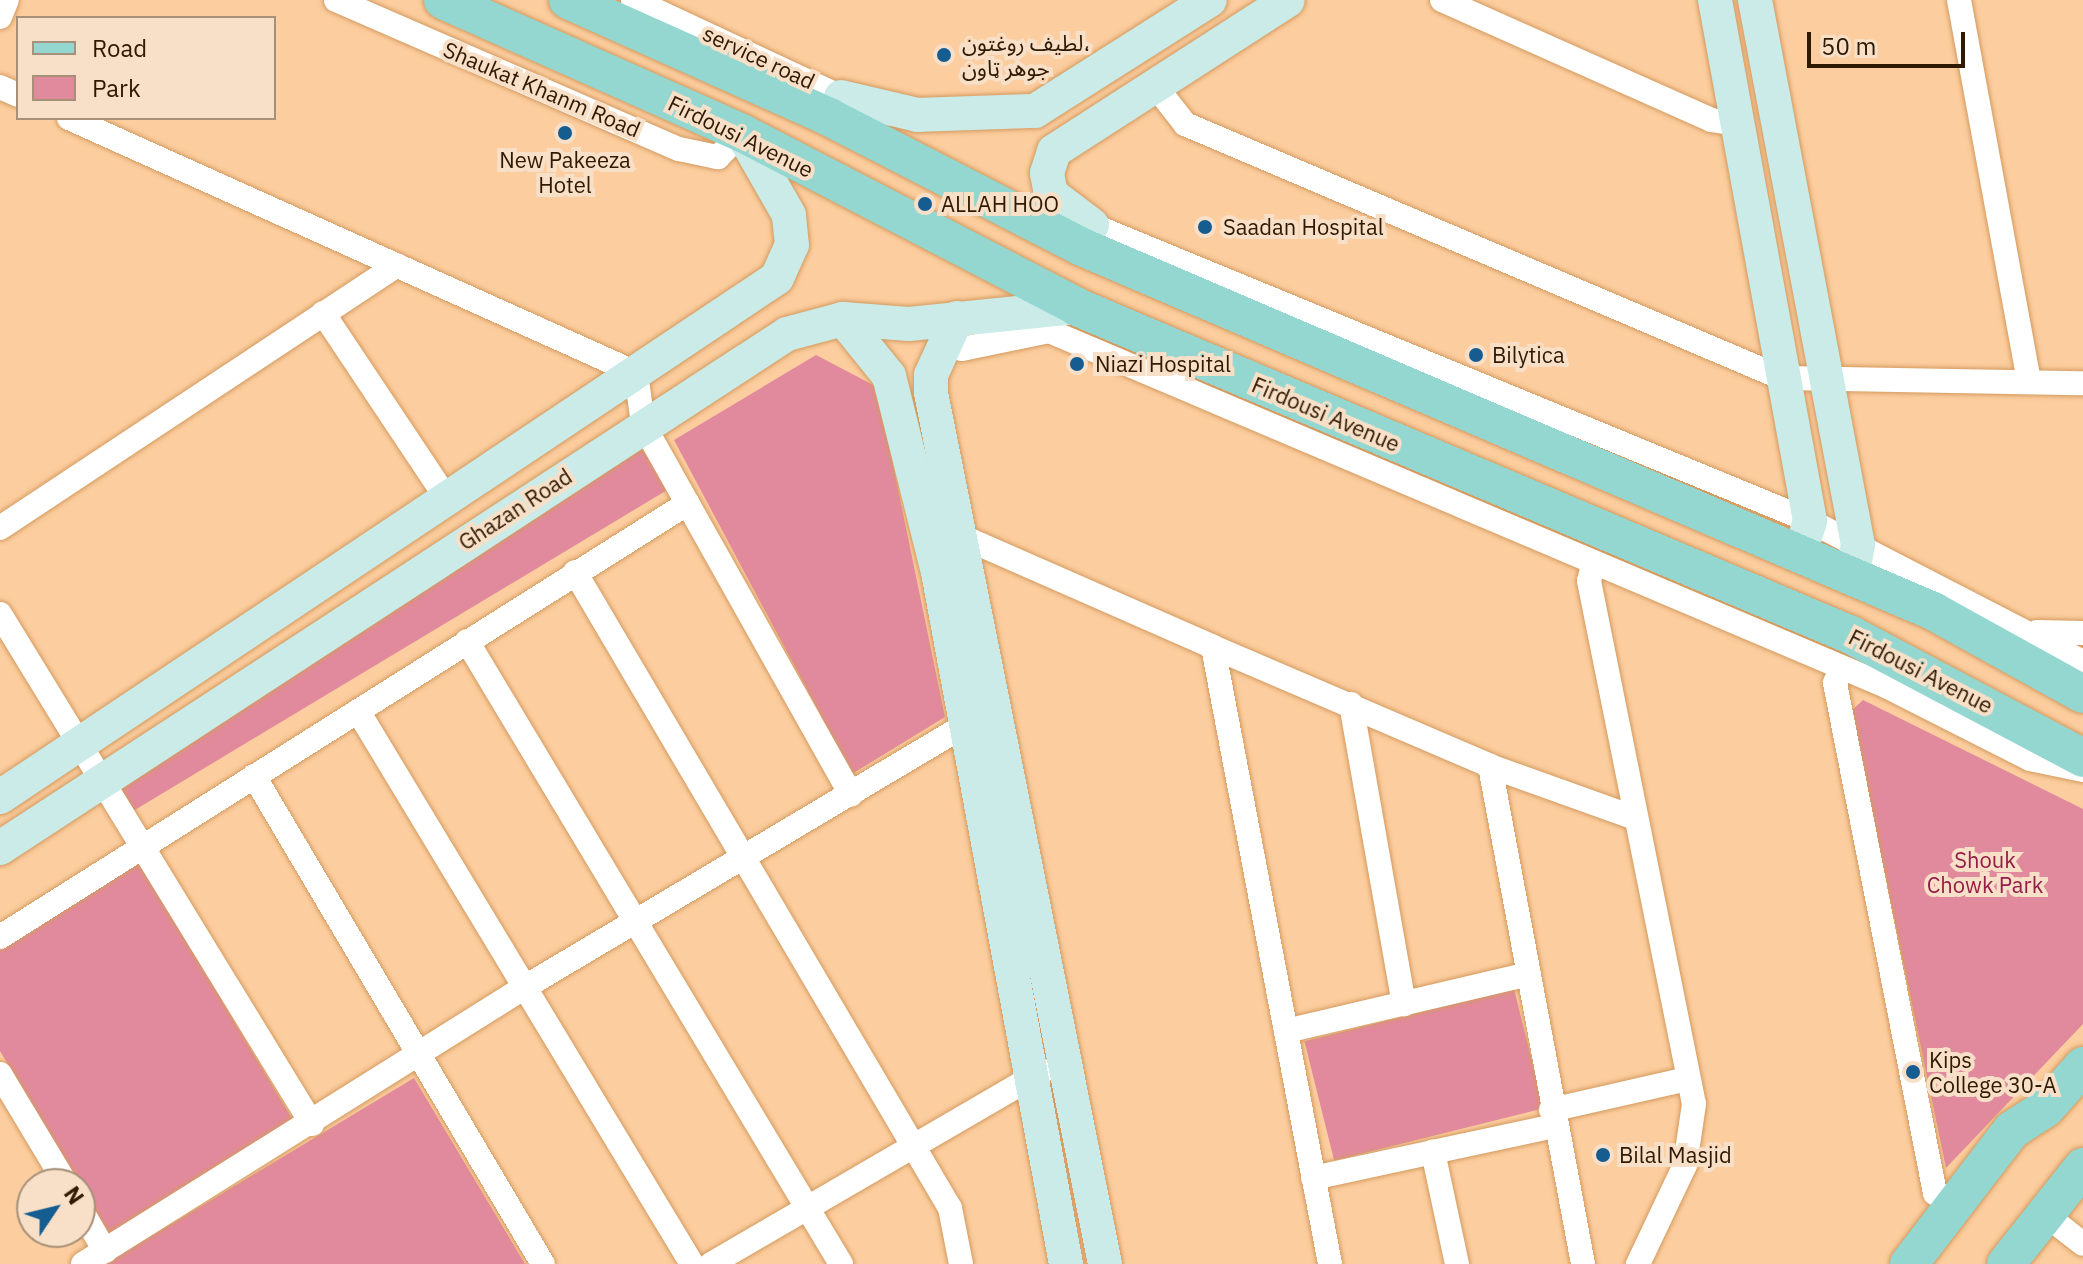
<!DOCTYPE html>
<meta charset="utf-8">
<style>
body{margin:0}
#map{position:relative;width:2083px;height:1264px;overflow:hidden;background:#fccd9e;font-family:"IBM Plex Sans","Noto Sans Arabic",sans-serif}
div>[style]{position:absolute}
.green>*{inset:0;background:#e28a9d;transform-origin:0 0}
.roads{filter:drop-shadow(0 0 2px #d39a5f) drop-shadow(0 0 2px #d39a5f)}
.street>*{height:24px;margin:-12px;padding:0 12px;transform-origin:12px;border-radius:12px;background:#fff}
.secondary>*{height:34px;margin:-17px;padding:0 17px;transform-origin:17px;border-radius:17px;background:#caebe7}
.primary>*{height:38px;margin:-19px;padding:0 19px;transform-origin:19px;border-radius:19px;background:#94d7d0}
.dots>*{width:22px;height:22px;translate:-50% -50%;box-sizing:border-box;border:4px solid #f7dfc8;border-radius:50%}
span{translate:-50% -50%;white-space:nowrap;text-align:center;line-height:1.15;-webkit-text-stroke:8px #f7dfc8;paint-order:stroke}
.poi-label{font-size:22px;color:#2f1901}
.left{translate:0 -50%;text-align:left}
.street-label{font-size:22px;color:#2f1901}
.park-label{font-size:22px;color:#961c47}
.legend{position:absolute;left:16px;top:16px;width:260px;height:104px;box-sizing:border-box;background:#f7dfc8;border:2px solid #a79078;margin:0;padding:10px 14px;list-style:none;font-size:24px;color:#2f1901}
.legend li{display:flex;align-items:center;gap:16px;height:40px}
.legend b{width:40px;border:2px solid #a79078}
.north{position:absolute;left:16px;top:1168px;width:80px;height:80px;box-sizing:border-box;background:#f7dfc8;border:2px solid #a79078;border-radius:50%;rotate:55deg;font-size:22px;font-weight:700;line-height:32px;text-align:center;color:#2f1901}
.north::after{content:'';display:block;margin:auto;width:28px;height:36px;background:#155c91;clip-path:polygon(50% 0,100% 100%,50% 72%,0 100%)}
.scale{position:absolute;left:1807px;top:32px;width:158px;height:36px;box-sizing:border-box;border:4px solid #2f1901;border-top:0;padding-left:10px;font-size:24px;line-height:28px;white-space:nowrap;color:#2f1901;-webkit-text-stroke:6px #f7dfc8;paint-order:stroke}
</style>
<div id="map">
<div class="green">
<div style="clip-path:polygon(816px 355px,877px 387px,945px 717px,852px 774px,674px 440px)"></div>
<div style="left:642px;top:448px;width:49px;height:625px;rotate:59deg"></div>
<div style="clip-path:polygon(1863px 700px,2083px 809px,2083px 1024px,1946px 1168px,1851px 711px)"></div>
<div style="clip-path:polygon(138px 860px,293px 1120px,110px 1237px,0 1051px,0 947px)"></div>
<div style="left:1514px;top:989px;width:123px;height:216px;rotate:76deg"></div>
<div style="clip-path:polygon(414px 1078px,525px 1264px,105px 1264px)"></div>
</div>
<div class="roads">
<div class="street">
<div style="left:336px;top:0;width:374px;rotate:23.5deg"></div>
<div style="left:679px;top:149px;width:40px;rotate:12deg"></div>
<div style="left:718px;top:157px;width:34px;rotate:-45deg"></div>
<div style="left:633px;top:0;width:230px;rotate:25deg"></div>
<div style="left:1442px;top:0;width:295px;rotate:24deg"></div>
<div style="left:1711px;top:120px;width:25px;rotate:9deg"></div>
<div style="left:1959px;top:0;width:388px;rotate:79.6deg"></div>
<div style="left:0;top:17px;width:18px;rotate:-68deg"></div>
<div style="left:1153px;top:83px;width:52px;rotate:52deg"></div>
<div style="left:1185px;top:124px;width:649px;rotate:23.05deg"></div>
<div style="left:1782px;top:378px;width:301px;rotate:1deg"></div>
<div style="left:0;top:87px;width:20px;rotate:24deg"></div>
<div style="left:69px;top:118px;width:622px;rotate:24.22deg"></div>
<div style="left:636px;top:373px;width:51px;rotate:82.2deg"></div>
<div style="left:643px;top:424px;width:425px;rotate:60.7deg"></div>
<div style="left:1092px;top:225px;width:777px;rotate:22.4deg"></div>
<div style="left:1810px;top:521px;width:307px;rotate:27.3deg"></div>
<div style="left:323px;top:313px;width:224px;rotate:56.3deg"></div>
<div style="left:944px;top:346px;width:18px;rotate:9deg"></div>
<div style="left:962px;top:349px;width:89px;rotate:-11.7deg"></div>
<div style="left:1049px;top:331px;width:909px;rotate:22.98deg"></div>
<div style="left:1886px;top:686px;width:161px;rotate:26.9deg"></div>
<div style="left:2030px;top:759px;width:54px;rotate:11.7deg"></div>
<div style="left:0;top:528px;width:476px;rotate:-33.5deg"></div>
<div style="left:963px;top:537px;width:273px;rotate:23.7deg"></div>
<div style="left:1213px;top:647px;width:628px;rotate:79.26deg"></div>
<div style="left:1593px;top:565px;width:16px;rotate:104deg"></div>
<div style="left:1589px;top:581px;width:533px;rotate:78.65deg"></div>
<div style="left:1694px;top:1104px;width:62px;rotate:98.4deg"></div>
<div style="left:1685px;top:1165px;width:110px;rotate:115.4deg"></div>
<div style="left:575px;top:572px;width:738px;rotate:59.48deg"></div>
<div style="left:950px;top:1208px;width:57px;rotate:78.9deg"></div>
<div style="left:0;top:614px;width:598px;rotate:58.54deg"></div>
<div style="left:2037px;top:632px;width:46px;rotate:1.2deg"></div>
<div style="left:467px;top:641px;width:727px;rotate:59.02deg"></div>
<div style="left:1213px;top:647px;width:301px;rotate:23.2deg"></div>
<div style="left:1490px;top:766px;width:154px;rotate:19.7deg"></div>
<div style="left:1841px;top:669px;width:15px;rotate:113deg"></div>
<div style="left:1835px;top:683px;width:520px;rotate:78.91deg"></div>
<div style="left:1935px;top:1193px;width:20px;rotate:33deg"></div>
<div style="left:1351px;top:704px;width:305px;rotate:80deg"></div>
<div style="left:358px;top:711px;width:646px;rotate:58.87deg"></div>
<div style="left:1490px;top:766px;width:507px;rotate:79.42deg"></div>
<div style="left:254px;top:776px;width:567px;rotate:59.37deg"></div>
<div style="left:0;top:937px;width:813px;rotate:-32.24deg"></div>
<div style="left:1286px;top:1031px;width:244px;rotate:-13.2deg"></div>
<div style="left:0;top:1074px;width:128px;rotate:59deg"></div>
<div style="left:1551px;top:1110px;width:139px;rotate:-12.8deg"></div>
<div style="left:1313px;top:1178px;width:123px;rotate:-12.2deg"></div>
<div style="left:80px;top:1208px;width:50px;rotate:59.8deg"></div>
<div style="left:2060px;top:1226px;width:29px;rotate:38deg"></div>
<div style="left:83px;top:1264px;width:522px;rotate:-32.08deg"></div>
<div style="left:525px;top:987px;width:514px;rotate:-30.75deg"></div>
<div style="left:711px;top:1264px;width:384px;rotate:-30.2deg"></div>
<div style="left:1457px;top:1264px;width:115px;rotate:-102.1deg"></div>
<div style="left:1433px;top:1152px;width:124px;rotate:-12.1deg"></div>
</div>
<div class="secondary">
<div style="left:1715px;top:0;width:530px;rotate:79.67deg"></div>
<div style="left:1810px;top:521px;width:34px;rotate:107deg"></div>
<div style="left:1755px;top:0;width:555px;rotate:79.3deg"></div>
<div style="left:1858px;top:545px;width:32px;rotate:101deg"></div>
<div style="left:841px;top:97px;width:79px;rotate:13.2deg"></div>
<div style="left:918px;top:115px;width:117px;rotate:-2deg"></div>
<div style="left:1035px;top:111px;width:207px;rotate:-32.4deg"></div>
<div style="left:1092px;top:225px;width:51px;rotate:-142.9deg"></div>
<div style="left:1051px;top:194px;width:21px;rotate:-101deg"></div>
<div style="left:1047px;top:173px;width:23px;rotate:-72deg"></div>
<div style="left:1054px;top:151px;width:278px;rotate:-32.8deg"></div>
<div style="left:957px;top:318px;width:63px;rotate:114.5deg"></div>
<div style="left:931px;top:375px;width:18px;rotate:90deg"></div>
<div style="left:931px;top:393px;width:888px;rotate:78.7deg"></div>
<div style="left:843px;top:319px;width:73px;rotate:51.1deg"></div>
<div style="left:889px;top:376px;width:202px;rotate:76deg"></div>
<div style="left:938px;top:572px;width:704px;rotate:79.52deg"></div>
<div style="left:0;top:797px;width:934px;rotate:-33.74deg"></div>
<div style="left:777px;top:278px;width:36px;rotate:-66deg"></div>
<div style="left:792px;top:245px;width:30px;rotate:-96deg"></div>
<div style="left:789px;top:215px;width:95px;rotate:-119.8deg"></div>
<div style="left:0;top:848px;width:940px;rotate:-33.15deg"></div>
<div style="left:787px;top:334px;width:58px;rotate:-15deg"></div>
<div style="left:843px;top:319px;width:66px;rotate:4.3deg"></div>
<div style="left:909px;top:324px;width:169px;rotate:-5.8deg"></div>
</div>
<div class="primary">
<div style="left:443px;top:0;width:327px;rotate:24deg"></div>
<div style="left:742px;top:133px;width:377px;rotate:27.4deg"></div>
<div style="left:1077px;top:307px;width:841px;rotate:22.97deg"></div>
<div style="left:1851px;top:635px;width:263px;rotate:27.9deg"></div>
<div style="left:568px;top:0;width:286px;rotate:24.1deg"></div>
<div style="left:829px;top:117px;width:284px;rotate:27.2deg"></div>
<div style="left:1082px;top:247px;width:926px;rotate:23.16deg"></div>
<div style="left:1933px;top:611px;width:171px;rotate:29deg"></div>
<div style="left:1909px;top:1264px;width:169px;rotate:-52.5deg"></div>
<div style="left:2012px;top:1130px;width:40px;rotate:-32.9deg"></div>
<div style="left:2046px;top:1108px;width:56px;rotate:-48.6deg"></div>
<div style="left:2006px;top:1264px;width:124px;rotate:-51.6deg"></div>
</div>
</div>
<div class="dots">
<div style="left:944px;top:55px;background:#155c91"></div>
<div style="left:565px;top:133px;background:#155c91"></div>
<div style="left:925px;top:204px;background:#155c91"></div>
<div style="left:1205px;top:227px;background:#155c91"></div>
<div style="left:1476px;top:355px;background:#155c91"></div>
<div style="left:1077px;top:364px;background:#155c91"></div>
<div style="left:1913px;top:1072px;background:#155c91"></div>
<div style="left:1603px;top:1155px;background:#155c91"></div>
</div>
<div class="poi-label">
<span class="left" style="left:962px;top:55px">لطیف روغتون،<br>جوهر ټاون</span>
<span style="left:565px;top:172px">New Pakeeza<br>Hotel</span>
<span class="left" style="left:941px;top:204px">ALLAH HOO</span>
<span class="left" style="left:1223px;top:227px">Saadan Hospital</span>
<span class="left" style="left:1492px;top:355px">Bilytica</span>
<span class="left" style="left:1095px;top:364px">Niazi Hospital</span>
<span class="left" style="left:1929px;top:1072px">Kips<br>College 30-A</span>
<span class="left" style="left:1619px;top:1155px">Bilal Masjid</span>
</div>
<div class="street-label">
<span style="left:759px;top:57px;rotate:25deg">service road</span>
<span style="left:542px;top:89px;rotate:23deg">Shaukat Khanm Road</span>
<span style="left:741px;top:136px;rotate:26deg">Firdousi Avenue</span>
<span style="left:1326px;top:414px;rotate:23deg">Firdousi Avenue</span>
<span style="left:515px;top:509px;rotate:-33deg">Ghazan Road</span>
<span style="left:1921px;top:671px;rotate:27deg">Firdousi Avenue</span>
</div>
<div class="park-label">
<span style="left:1985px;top:872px">Shouk<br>Chowk Park</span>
</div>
<ul class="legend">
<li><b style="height:10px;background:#94d7d0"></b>Road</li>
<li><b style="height:22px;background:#e28a9d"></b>Park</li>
</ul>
<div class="north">N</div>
<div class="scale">50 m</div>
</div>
